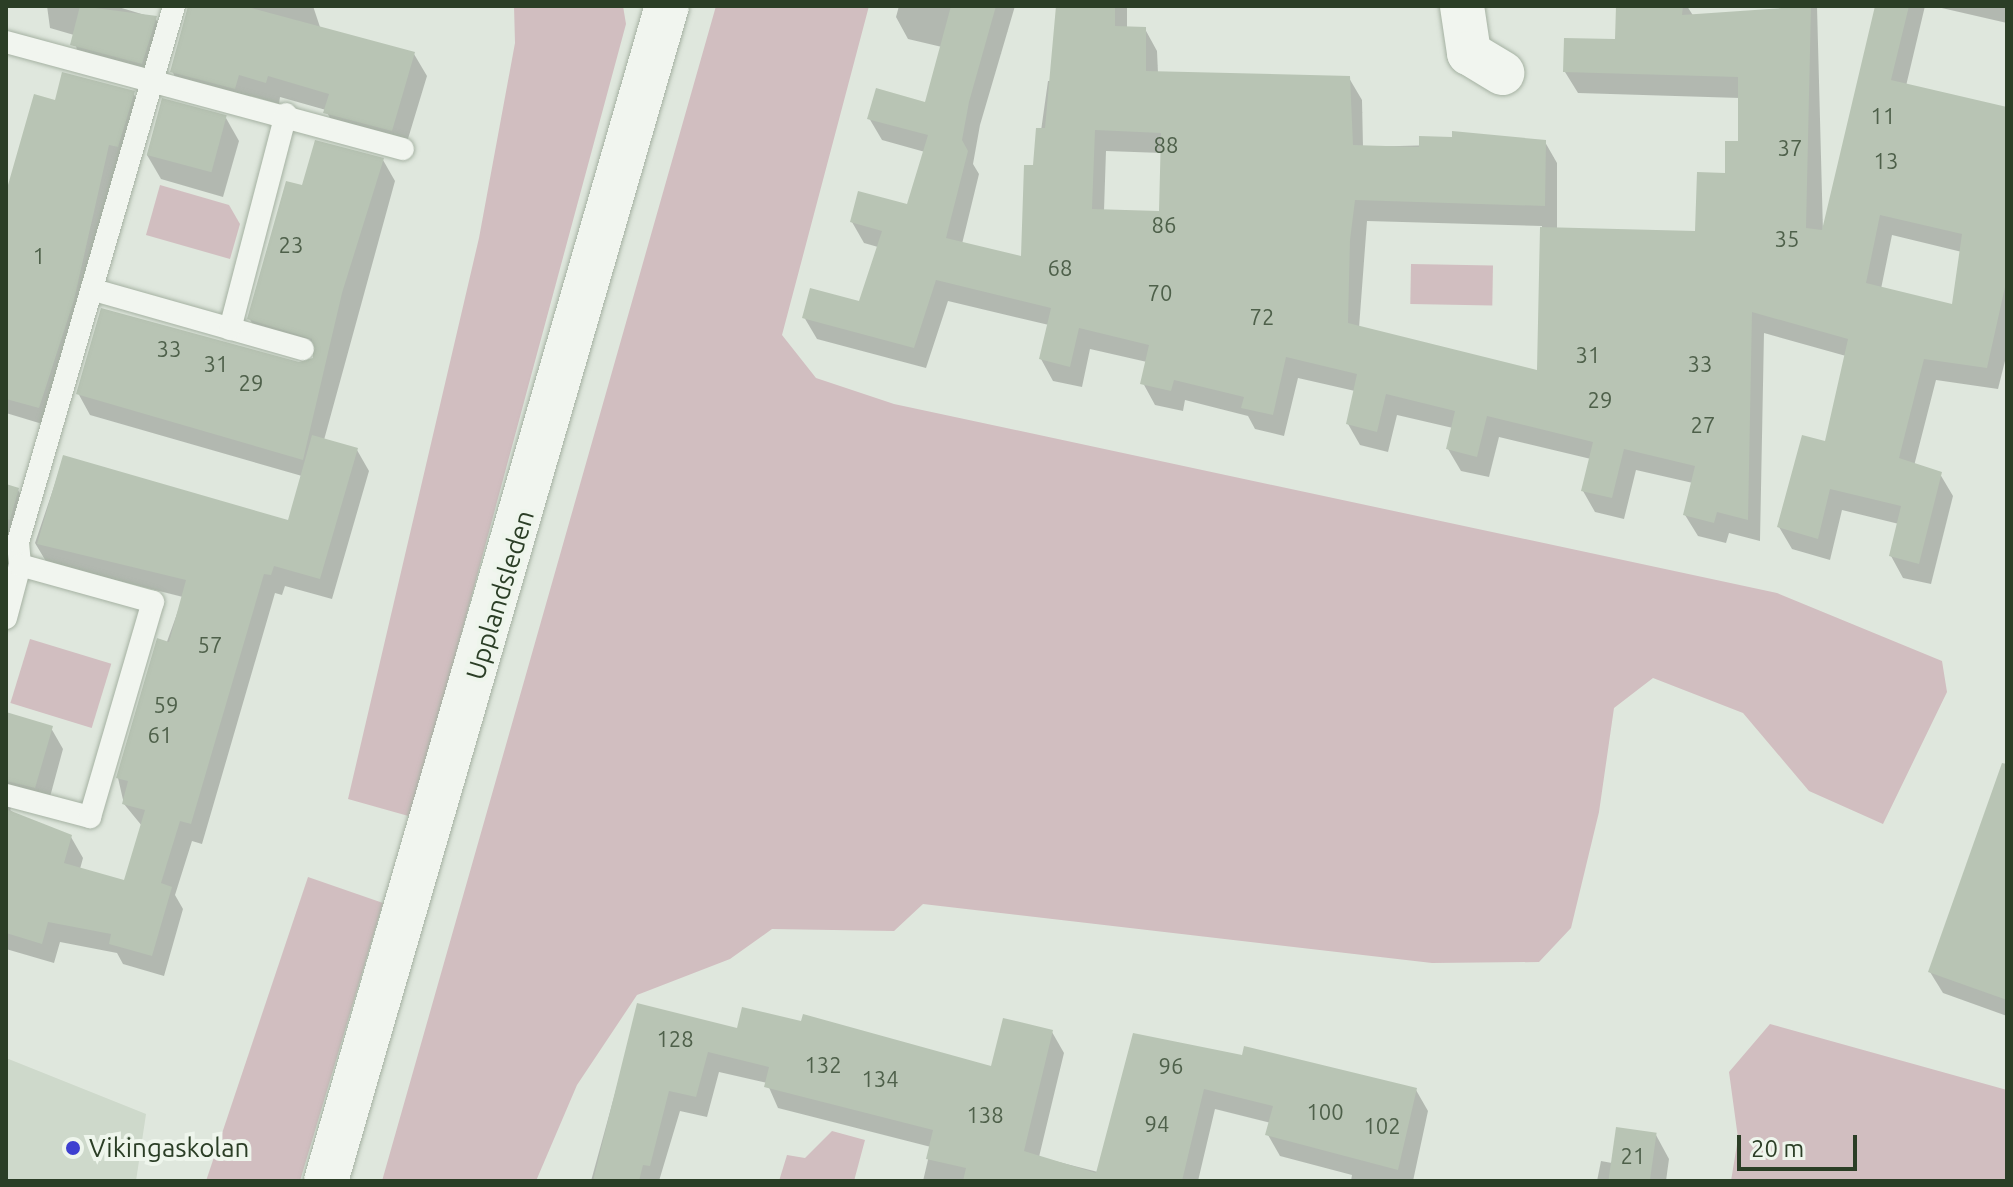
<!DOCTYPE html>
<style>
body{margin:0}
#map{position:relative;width:2013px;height:1187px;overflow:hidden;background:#dfe7dd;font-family:Ubuntu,sans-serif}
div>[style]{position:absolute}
.built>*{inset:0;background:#ced9cb}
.green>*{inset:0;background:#d1bec0;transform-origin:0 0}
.shadow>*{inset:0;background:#0003}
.building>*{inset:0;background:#b8c4b4;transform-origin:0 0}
.roads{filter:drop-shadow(0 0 2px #a5b1a2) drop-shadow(0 0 2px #a5b1a2)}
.service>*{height:22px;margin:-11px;padding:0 11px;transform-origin:11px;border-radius:11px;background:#f1f5ef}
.minor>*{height:44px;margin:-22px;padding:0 22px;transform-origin:22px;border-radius:22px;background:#f1f5ef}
.tertiary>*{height:44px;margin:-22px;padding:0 22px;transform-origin:22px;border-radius:22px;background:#f1f5ef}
.dots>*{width:22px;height:22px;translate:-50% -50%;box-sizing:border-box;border:4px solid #eef5ec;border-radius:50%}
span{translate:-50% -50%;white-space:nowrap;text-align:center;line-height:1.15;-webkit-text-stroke:8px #eef5ec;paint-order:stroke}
.number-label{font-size:22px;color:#4e604a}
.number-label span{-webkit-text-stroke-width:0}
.street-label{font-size:26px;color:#2b3e26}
.poi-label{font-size:26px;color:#2b3e26}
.left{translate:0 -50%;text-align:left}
.frame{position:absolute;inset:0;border:8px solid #2b3e26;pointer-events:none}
.scale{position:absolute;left:1737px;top:1135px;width:120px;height:36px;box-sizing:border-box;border:4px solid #2b3e26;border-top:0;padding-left:10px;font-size:24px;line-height:28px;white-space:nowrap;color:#2b3e26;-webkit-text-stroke:6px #eef5ec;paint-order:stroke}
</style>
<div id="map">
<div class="built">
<div style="clip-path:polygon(6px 1058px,146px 1114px,136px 1181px,6px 1181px)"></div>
</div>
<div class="green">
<div style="clip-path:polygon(514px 6px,623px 6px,626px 24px,412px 817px,348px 799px,479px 238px,515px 43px)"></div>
<div style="clip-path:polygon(716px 6px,869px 6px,782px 335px,816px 378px,894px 404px,1777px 593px,1942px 661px,1947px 692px,1883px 824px,1809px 791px,1743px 713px,1653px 678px,1614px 708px,1599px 812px,1571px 928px,1539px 962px,1432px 963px,923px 904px,894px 931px,772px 929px,730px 959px,637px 995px,577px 1085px,536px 1181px,382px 1181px)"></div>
<div style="clip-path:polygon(160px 185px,229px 205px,240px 224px,230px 259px,146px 235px)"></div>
<div style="left:1411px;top:264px;width:82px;height:40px;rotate:1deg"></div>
<div style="left:30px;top:639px;width:85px;height:67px;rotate:17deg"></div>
<div style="clip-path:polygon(308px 877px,383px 903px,300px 1181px,206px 1181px)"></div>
<div style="clip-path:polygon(1770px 1024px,2007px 1090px,2007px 1181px,1731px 1181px,1738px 1138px,1729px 1072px)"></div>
<div style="clip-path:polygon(832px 1131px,865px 1140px,854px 1181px,779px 1181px,787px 1155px,805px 1158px)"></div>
</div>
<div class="shadow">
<div style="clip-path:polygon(47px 6px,115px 6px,155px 18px,162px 29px,148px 75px,78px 56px,74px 35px,50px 28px)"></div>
<div style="clip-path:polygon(195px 6px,313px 6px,321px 30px,414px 54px,427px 76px,404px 152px,338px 135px,326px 110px,280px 97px,279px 104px,251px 96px,247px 110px,184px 93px,172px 71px)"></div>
<div style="clip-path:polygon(evenodd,899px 6px,1015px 6px,980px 125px,973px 164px,979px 174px,962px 244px,1023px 259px,1048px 81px,1056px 81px,1058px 6px,1127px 6px,1127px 29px,1145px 29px,1157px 51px,1158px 73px,1349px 78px,1362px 100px,1363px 147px,1545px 142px,1557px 163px,1557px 229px,1697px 233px,1740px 143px,1740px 98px,1578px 93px,1565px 72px,1617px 41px,1618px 6px,1687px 6px,1694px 17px,1817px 6px,1823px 232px,1877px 6px,1925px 6px,1906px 86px,2007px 110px,2007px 353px,1998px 389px,1936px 380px,1914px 466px,1940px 474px,1953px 496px,1931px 584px,1903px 578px,1891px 556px,1899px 524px,1842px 510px,1830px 560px,1792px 549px,1779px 527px,1827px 443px,1846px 356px,1764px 333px,1760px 541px,1729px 533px,1726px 543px,1698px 536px,1685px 515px,1693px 483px,1636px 470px,1624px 519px,1595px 512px,1583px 491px,1591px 459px,1499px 437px,1489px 477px,1461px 471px,1448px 449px,1453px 428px,1397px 415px,1388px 452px,1360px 445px,1348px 424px,1355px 391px,1298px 378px,1284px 436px,1255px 429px,1248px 416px,1185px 400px,1183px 411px,1155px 405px,1143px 383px,1147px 362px,1090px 349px,1082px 387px,1053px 381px,1041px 359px,1049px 325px,948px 301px,926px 368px,817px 339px,804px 317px,860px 303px,878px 247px,864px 243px,852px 222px,908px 207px,925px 152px,882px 140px,869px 118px,926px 104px,942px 47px,908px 39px,896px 17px,899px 6px,1106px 151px,1162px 153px,1161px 213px,1104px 211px,1106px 151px,899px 6px,1367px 221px,1542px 226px,1539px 372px,1359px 328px,1367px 221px,899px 6px,1892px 235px,1962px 252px,1954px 307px,1881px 289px,1892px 235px)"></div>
<div style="clip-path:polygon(1933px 6px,2007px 6px,2007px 23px)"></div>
<div style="clip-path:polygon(133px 93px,144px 111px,49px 426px,6px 413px,6px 200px,56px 102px)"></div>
<div style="clip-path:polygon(226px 118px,239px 141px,223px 197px,161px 179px,147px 155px)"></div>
<div style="clip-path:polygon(383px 160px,395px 181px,324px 440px,357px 450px,369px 471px,332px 599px,285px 586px,282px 595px,275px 593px,202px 844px,192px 841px,175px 895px,183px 909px,164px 976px,123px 964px,117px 953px,60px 942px,54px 963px,6px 949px,6px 714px,51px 728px,63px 749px,47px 808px,15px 802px,10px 810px,31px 825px,71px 837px,83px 858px,80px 869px,125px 883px,142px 826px,124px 804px,118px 778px,183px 597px,47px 563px,35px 543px,64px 457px,289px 522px,302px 476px,90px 415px,78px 393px,308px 365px,315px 356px,262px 340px,249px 318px,303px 188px)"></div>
<div style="clip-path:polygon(6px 487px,18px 490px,30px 511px,6px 573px)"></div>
<div style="clip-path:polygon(2007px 818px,2007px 1016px,1943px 993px,1930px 972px)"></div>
<div style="clip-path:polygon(639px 1006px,739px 1030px,993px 1068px,1052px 1032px,1064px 1053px,1039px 1157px,1098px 1172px,1135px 1035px,1416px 1090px,1428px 1111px,1413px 1181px,1351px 1181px,1352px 1175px,1280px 1156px,1268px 1135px,1271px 1123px,1215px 1109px,1198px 1181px,923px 1181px,931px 1147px,778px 1108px,767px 1083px,719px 1072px,707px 1117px,680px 1111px,659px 1181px,591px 1181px)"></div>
<div style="clip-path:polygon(1656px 1135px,1669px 1159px,1666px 1181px,1597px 1181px,1601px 1161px,1612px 1163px)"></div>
</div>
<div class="building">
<div style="clip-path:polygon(80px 6px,157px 16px,142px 64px,70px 45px)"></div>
<div style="clip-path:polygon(188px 6px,244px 6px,415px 52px,392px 131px,323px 113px,329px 94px,268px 76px,266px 83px,239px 75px,235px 89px,170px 72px)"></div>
<div style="clip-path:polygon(evenodd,951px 6px,996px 6px,969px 102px,962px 140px,968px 151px,946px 238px,1021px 256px,1024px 165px,1033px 165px,1036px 128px,1045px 128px,1056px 6px,1115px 6px,1115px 26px,1146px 27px,1146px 71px,1350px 76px,1353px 145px,1419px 147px,1419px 136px,1452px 137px,1452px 131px,1546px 140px,1545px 206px,1355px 200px,1350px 240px,1348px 323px,1537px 370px,1540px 227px,1695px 231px,1697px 172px,1725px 173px,1725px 141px,1738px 141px,1738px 77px,1563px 72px,1564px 38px,1615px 39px,1616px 6px,1683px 6px,1682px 15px,1811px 6px,1806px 228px,1822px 230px,1875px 6px,1909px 6px,1891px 80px,2007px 107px,2007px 278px,1987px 368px,1924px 359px,1899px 458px,1942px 472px,1919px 564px,1889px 556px,1901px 506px,1830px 489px,1818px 539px,1777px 527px,1802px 435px,1825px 441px,1848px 339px,1752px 312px,1748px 520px,1717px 512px,1714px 523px,1683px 515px,1695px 466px,1624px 449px,1612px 498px,1581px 491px,1593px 442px,1487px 416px,1477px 457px,1446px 449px,1455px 411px,1386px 394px,1377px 432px,1346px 424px,1357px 374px,1286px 357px,1273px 415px,1241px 408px,1244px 397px,1174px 380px,1171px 391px,1140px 384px,1149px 345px,1079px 328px,1070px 367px,1039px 359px,1051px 308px,936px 280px,914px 348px,802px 318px,810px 288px,859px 301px,882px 231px,850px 222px,858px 191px,907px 204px,928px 135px,867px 119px,876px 88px,925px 102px,951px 6px,1095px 130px,1161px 133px,1159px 211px,1092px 209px,1095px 130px,951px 6px,1880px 215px,1962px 234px,1952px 304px,1866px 283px,1880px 215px)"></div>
<div style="clip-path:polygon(62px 72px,135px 91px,118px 147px,109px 145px,74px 300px,39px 408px,6px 399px,6px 192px,34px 94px,55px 100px)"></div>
<div style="left:162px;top:98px;width:67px;height:59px;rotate:15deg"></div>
<div style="clip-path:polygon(315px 140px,384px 158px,342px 293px,303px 460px,76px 394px,101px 308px,299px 362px,313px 358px,312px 339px,247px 319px,286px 181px,302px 185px)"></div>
<div style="clip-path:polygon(312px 435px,358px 448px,320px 579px,274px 566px,271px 575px,264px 574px,191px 824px,180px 821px,161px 883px,172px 887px,152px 956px,109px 944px,111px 934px,48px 922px,42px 944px,6px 933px,6px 809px,72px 835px,64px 863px,124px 880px,145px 810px,122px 804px,128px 781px,116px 778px,157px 638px,169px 642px,186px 580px,37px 544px,63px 455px,288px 520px)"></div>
<div style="clip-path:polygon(6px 484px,19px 488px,10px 520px,6px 519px)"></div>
<div style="clip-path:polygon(6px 712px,53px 726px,35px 788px,6px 781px)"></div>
<div style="clip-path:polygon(2002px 763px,2007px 764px,2007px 1000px,1928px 972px)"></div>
<div style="clip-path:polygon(637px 1003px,737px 1028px,742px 1007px,801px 1021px,803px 1014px,991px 1066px,1003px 1018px,1053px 1030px,1024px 1151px,1096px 1173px,1133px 1033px,1242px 1055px,1244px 1046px,1417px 1088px,1398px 1170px,1265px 1135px,1273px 1106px,1204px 1089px,1182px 1181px,963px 1181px,966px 1168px,926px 1159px,933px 1130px,764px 1087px,769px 1067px,708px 1052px,696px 1097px,669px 1091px,650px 1166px,643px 1165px,639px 1181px,593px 1181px)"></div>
<div style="left:1616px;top:1127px;width:41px;height:55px;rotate:8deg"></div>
</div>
<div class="roads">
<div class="service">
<div style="left:6px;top:42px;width:411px;rotate:15.1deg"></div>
<div style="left:94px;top:290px;width:217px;rotate:15.8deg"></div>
<div style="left:230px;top:329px;width:222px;rotate:-75.4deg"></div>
<div style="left:6px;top:618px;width:55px;rotate:-75.2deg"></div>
<div style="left:20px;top:565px;width:23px;rotate:-95deg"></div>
<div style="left:18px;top:542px;width:558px;rotate:-73.77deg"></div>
<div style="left:6px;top:795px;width:87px;rotate:14.7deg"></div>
<div style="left:90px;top:817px;width:224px;rotate:-73.7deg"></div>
<div style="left:153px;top:602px;width:138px;rotate:-164.5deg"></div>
</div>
<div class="minor">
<div style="left:1462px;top:6px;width:48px;rotate:81.5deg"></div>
<div style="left:1469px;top:53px;width:39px;rotate:31deg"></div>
</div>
<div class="tertiary">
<div style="left:326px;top:1181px;width:1223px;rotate:-73.82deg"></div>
</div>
</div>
<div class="dots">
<div style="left:73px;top:1148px;background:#3d3fd0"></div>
</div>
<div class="number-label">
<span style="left:1883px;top:116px">11</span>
<span style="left:1166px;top:145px">88</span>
<span style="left:1790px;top:148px">37</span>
<span style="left:1886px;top:161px">13</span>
<span style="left:1164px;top:225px">86</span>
<span style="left:1787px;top:239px">35</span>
<span style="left:291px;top:245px">23</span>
<span style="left:39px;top:256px">1</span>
<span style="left:1060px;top:268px">68</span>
<span style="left:1160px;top:293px">70</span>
<span style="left:1262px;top:317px">72</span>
<span style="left:169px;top:349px">33</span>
<span style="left:1588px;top:355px">31</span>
<span style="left:216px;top:364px">31</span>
<span style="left:1700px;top:364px">33</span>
<span style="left:251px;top:383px">29</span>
<span style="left:1600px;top:400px">29</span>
<span style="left:1703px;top:425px">27</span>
<span style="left:210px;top:645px">57</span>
<span style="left:166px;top:705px">59</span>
<span style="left:160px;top:735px">61</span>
<span style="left:675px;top:1039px">128</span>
<span style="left:823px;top:1065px">132</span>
<span style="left:1171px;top:1066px">96</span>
<span style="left:880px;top:1079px">134</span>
<span style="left:1325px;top:1112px">100</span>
<span style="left:985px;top:1115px">138</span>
<span style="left:1157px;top:1124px">94</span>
<span style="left:1382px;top:1126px">102</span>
<span style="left:1633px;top:1156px">21</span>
</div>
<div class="street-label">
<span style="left:500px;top:595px;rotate:-73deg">Upplandsleden</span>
</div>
<div class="poi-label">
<span class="left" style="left:89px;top:1148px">Vikingaskolan</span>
</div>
<div class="frame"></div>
<div class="scale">20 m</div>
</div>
